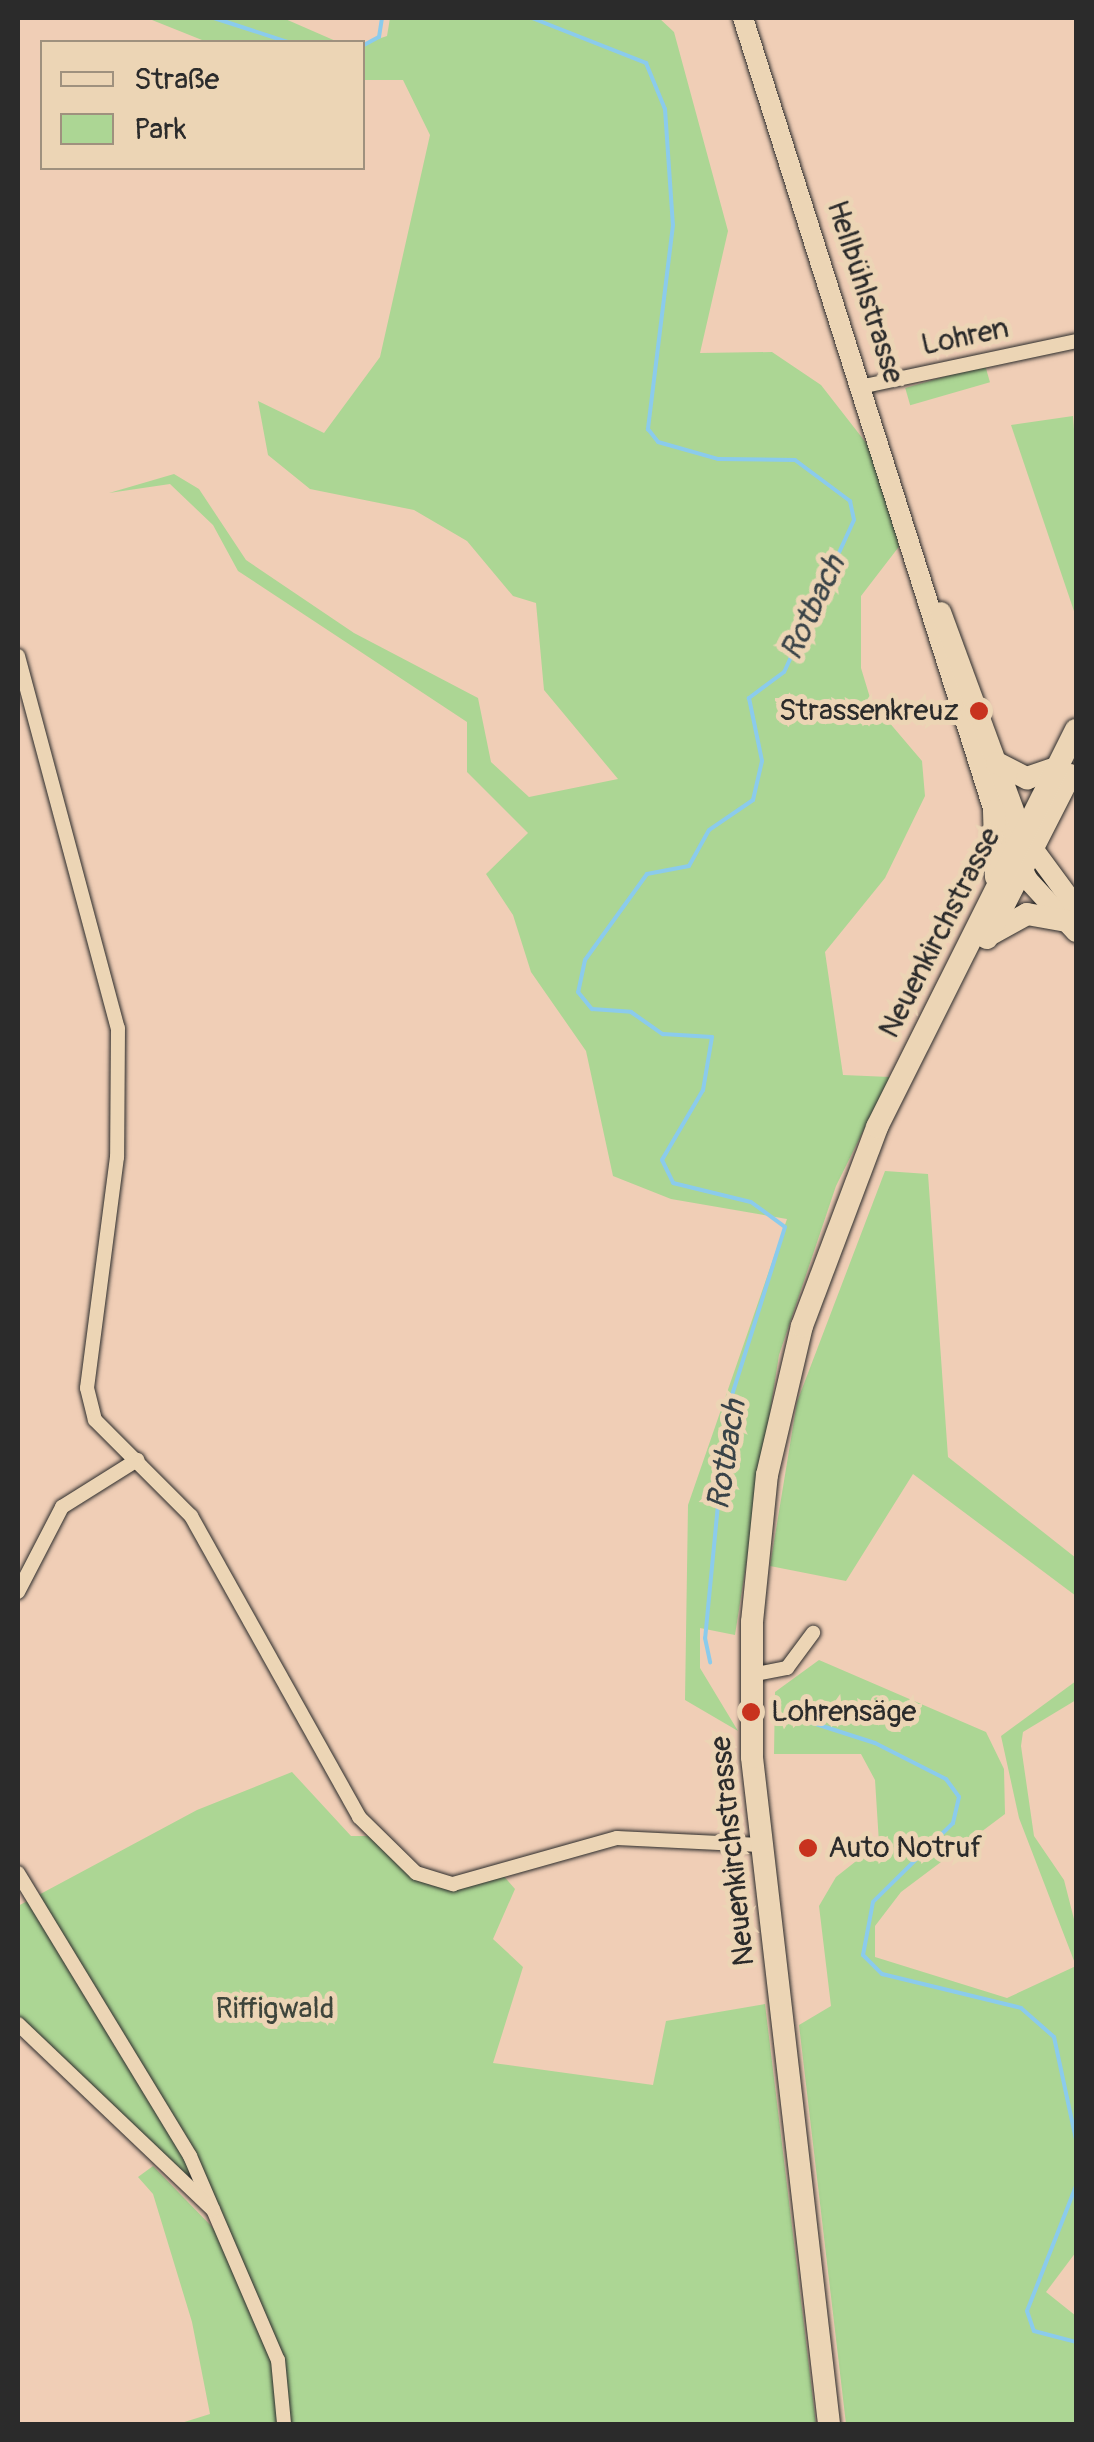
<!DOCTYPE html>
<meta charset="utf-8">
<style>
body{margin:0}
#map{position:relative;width:1094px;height:2442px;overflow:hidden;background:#f0ceb6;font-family:Pangolin,sans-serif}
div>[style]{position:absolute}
.green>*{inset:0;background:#acd694;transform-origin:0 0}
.stream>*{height:4px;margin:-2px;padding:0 2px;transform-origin:2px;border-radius:2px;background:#8bcbec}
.roads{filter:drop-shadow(0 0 2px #2b2b2b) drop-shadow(0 0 2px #2b2b2b)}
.street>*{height:14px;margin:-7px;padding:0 7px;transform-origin:7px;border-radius:7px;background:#ecd5b5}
.secondary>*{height:20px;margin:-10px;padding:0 10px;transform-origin:10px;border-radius:10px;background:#ecd5b5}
.primary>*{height:22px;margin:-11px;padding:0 11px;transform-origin:11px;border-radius:11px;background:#ecd5b5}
.dots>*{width:28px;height:28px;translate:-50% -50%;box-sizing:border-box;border:5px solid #ecd5b5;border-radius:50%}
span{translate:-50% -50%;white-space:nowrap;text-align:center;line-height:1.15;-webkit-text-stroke:10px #ecd5b5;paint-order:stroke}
.street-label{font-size:30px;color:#2b2b2b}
.poi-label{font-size:30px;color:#2b2b2b}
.right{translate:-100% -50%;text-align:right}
.left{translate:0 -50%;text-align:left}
.park-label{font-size:30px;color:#3e453b}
.water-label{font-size:32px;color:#394348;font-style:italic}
.frame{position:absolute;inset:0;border:20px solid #2b2b2b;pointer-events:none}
.legend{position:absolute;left:40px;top:40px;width:325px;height:130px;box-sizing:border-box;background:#ecd5b5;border:2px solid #9f917e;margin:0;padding:12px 18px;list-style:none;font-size:30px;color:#2b2b2b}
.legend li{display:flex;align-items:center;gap:20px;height:50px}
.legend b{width:50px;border:2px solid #9f917e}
</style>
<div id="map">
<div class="green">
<div style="clip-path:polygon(147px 18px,283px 18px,338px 42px,207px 42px)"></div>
<div style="clip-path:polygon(390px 18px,659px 18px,674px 32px,728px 231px,700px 353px,772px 352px,821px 385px,881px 462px,901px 544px,861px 596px,861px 668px,871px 701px,922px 761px,925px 796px,885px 878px,825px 952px,843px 1075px,890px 1077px,836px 1186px,779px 1355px,735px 1635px,700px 1628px,700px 1668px,738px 1731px,685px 1700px,688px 1505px,787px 1219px,671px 1199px,613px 1176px,586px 1051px,531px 972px,513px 915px,486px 874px,528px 833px,467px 772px,467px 722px,238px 571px,213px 525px,170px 484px,109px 493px,174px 474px,199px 489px,246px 560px,354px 633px,478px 698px,491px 762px,529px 797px,618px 779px,544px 690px,536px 603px,513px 596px,467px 541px,414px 510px,310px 489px,268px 455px,258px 401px,324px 433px,380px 357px,430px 135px,403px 80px,363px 80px,363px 44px,387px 36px)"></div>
<div style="left:985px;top:365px;width:18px;height:83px;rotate:74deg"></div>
<div style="clip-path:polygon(1073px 416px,1076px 456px,1076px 617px,1011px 425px)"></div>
<div style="clip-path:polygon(885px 1171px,928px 1174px,948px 1457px,1076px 1558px,1076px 1596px,913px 1474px,846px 1581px,770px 1566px,797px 1402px)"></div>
<div style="clip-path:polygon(819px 1660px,986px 1732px,1004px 1769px,1005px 1814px,901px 1892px,875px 1926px,875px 1957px,1007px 1998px,1076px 1966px,1019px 1818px,1001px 1736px,1076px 1681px,1076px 1700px,1023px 1732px,1021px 1746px,1034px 1836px,1064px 1880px,1076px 1927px,1076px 2252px,1046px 2292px,1076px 2316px,1076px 2424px,846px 2424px,799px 2025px,831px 2006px,819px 1906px,836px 1877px,879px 1843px,875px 1780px,861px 1754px,774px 1754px,775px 1692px)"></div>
<div style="clip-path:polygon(292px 1772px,351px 1836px,371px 1836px,432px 1886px,501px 1873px,515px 1889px,493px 1939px,523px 1967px,493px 2063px,653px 2085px,666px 2021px,765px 2004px,816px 2424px,288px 2424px,286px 2377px,210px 2197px,18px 2017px,18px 1906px,197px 1810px)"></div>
<div style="clip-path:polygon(153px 2166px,217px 2232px,273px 2359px,280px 2424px,178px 2424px,210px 2414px,192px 2322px,153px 2194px,138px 2177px)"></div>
</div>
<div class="stream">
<div style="left:214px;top:18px;width:78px;rotate:18deg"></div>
<div style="left:532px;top:18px;width:123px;rotate:21.5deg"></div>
<div style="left:646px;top:63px;width:50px;rotate:67.6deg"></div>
<div style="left:665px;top:109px;width:116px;rotate:86.1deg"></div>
<div style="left:673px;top:225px;width:206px;rotate:97deg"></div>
<div style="left:648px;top:429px;width:16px;rotate:52deg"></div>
<div style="left:658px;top:442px;width:62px;rotate:15.8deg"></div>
<div style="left:718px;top:459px;width:77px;rotate:0.7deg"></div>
<div style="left:795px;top:460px;width:69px;rotate:36.7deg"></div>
<div style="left:850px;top:501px;width:19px;rotate:78deg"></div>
<div style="left:854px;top:520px;width:167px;rotate:114.7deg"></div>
<div style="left:784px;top:672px;width:44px;rotate:143.4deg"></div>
<div style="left:749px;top:698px;width:64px;rotate:78.3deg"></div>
<div style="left:762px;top:761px;width:40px;rotate:103deg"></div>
<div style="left:753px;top:800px;width:53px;rotate:145.7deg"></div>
<div style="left:709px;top:830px;width:41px;rotate:119.1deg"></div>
<div style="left:689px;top:866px;width:43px;rotate:169.2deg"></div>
<div style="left:647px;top:874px;width:106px;rotate:125.8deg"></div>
<div style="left:585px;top:960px;width:33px;rotate:102deg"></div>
<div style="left:578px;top:992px;width:22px;rotate:51deg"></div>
<div style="left:592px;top:1009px;width:39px;rotate:4deg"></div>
<div style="left:631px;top:1012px;width:39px;rotate:35deg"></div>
<div style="left:663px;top:1034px;width:49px;rotate:3.5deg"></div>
<div style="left:712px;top:1037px;width:54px;rotate:99.6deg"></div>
<div style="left:703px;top:1090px;width:81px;rotate:120.4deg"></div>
<div style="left:662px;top:1160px;width:25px;rotate:64deg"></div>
<div style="left:673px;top:1183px;width:80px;rotate:13.7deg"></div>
<div style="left:751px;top:1202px;width:42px;rotate:36.3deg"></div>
<div style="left:785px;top:1227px;width:193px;rotate:107.5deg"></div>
<div style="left:727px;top:1411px;width:228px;rotate:95.5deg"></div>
<div style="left:705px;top:1638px;width:25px;rotate:78deg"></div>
<div style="left:362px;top:46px;width:19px;rotate:-28deg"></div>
<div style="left:379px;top:37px;width:19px;rotate:-81deg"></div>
<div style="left:794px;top:1717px;width:85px;rotate:17.8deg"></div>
<div style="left:875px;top:1743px;width:80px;rotate:26.9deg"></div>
<div style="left:946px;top:1779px;width:22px;rotate:54deg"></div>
<div style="left:959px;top:1797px;width:27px;rotate:103deg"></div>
<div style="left:953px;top:1823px;width:112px;rotate:135.4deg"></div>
<div style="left:873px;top:1902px;width:54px;rotate:100.7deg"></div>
<div style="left:863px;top:1955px;width:27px;rotate:45deg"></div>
<div style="left:882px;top:1974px;width:143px;rotate:13.7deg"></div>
<div style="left:1021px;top:2008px;width:44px;rotate:41.3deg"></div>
<div style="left:1054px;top:2037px;width:105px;rotate:77.9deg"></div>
<div style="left:1076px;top:2186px;width:134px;rotate:111.4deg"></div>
<div style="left:1027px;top:2311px;width:21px;rotate:71deg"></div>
<div style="left:1034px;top:2331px;width:43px;rotate:14.7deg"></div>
</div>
<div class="roads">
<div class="street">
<div style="left:865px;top:386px;width:216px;rotate:-12deg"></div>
<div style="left:18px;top:656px;width:385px;rotate:75deg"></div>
<div style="left:118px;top:1028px;width:129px;rotate:90.4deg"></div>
<div style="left:117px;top:1157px;width:233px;rotate:97.4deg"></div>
<div style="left:87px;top:1388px;width:33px;rotate:76deg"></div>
<div style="left:95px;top:1420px;width:136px;rotate:45deg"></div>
<div style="left:191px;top:1516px;width:345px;rotate:60.8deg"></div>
<div style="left:359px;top:1817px;width:80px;rotate:44.5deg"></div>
<div style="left:416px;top:1873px;width:39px;rotate:17deg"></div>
<div style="left:453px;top:1884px;width:170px;rotate:-15.7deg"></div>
<div style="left:617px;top:1838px;width:143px;rotate:2.8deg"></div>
<div style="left:18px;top:1592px;width:96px;rotate:-62.6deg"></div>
<div style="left:62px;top:1507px;width:89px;rotate:-32.1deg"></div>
<div style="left:751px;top:1675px;width:37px;rotate:-11deg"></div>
<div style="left:787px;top:1668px;width:44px;rotate:-53.4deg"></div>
<div style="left:18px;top:1873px;width:331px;rotate:58.7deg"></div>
<div style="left:190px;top:2156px;width:222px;rotate:66.7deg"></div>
<div style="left:278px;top:2360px;width:64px;rotate:84.6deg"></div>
<div style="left:18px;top:2024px;width:269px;rotate:43.6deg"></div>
</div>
<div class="secondary">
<div style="left:743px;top:18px;width:832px;rotate:72.44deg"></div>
<div style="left:994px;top:811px;width:77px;rotate:63.8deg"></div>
<div style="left:1028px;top:880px;width:71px;rotate:47.3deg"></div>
<div style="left:941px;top:612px;width:238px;rotate:69.8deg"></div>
<div style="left:1023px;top:835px;width:89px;rotate:53.6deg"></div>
</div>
<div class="primary">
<div style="left:997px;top:763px;width:34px;rotate:27deg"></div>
<div style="left:1027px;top:778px;width:31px;rotate:-19deg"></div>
<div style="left:994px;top:811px;width:66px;rotate:88.3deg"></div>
<div style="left:991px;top:934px;width:41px;rotate:-29.1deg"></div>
<div style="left:1027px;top:914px;width:40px;rotate:10deg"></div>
<div style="left:987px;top:938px;width:183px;rotate:-63deg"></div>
<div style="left:829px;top:2424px;width:671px;rotate:-96.59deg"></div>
<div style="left:752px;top:1757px;width:135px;rotate:-90deg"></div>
<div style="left:752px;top:1622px;width:148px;rotate:-84.2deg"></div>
<div style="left:767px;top:1475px;width:153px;rotate:-76.8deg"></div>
<div style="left:802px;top:1326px;width:213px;rotate:-69.3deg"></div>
<div style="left:877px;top:1127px;width:444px;rotate:-63.4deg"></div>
</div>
</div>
<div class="dots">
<div style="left:979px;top:711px;background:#c8321e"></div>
<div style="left:751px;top:1712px;background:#c8321e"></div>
<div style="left:808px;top:1848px;background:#c8321e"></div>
</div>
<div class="street-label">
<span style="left:865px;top:292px;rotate:72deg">Hellbühlstrasse</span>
<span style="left:965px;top:337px;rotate:-12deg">Lohren</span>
<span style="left:940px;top:933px;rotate:-63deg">Neuenkirchstrasse</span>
<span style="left:733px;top:1851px;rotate:-96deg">Neuenkirchstrasse</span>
</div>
<div class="poi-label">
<span class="right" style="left:959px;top:711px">Strassenkreuz</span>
<span class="left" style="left:771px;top:1712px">Lohrensäge</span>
<span class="left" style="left:828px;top:1848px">Auto Notruf</span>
</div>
<div class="park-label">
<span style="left:275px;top:2009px">Riffigwald</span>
</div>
<div class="water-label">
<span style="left:813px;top:608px;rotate:-65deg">Rotbach</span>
<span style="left:727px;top:1455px;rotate:-81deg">Rotbach</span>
</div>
<div class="frame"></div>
<ul class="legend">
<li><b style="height:12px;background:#ecd5b5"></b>Straße</li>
<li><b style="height:28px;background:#acd694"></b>Park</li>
</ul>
</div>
